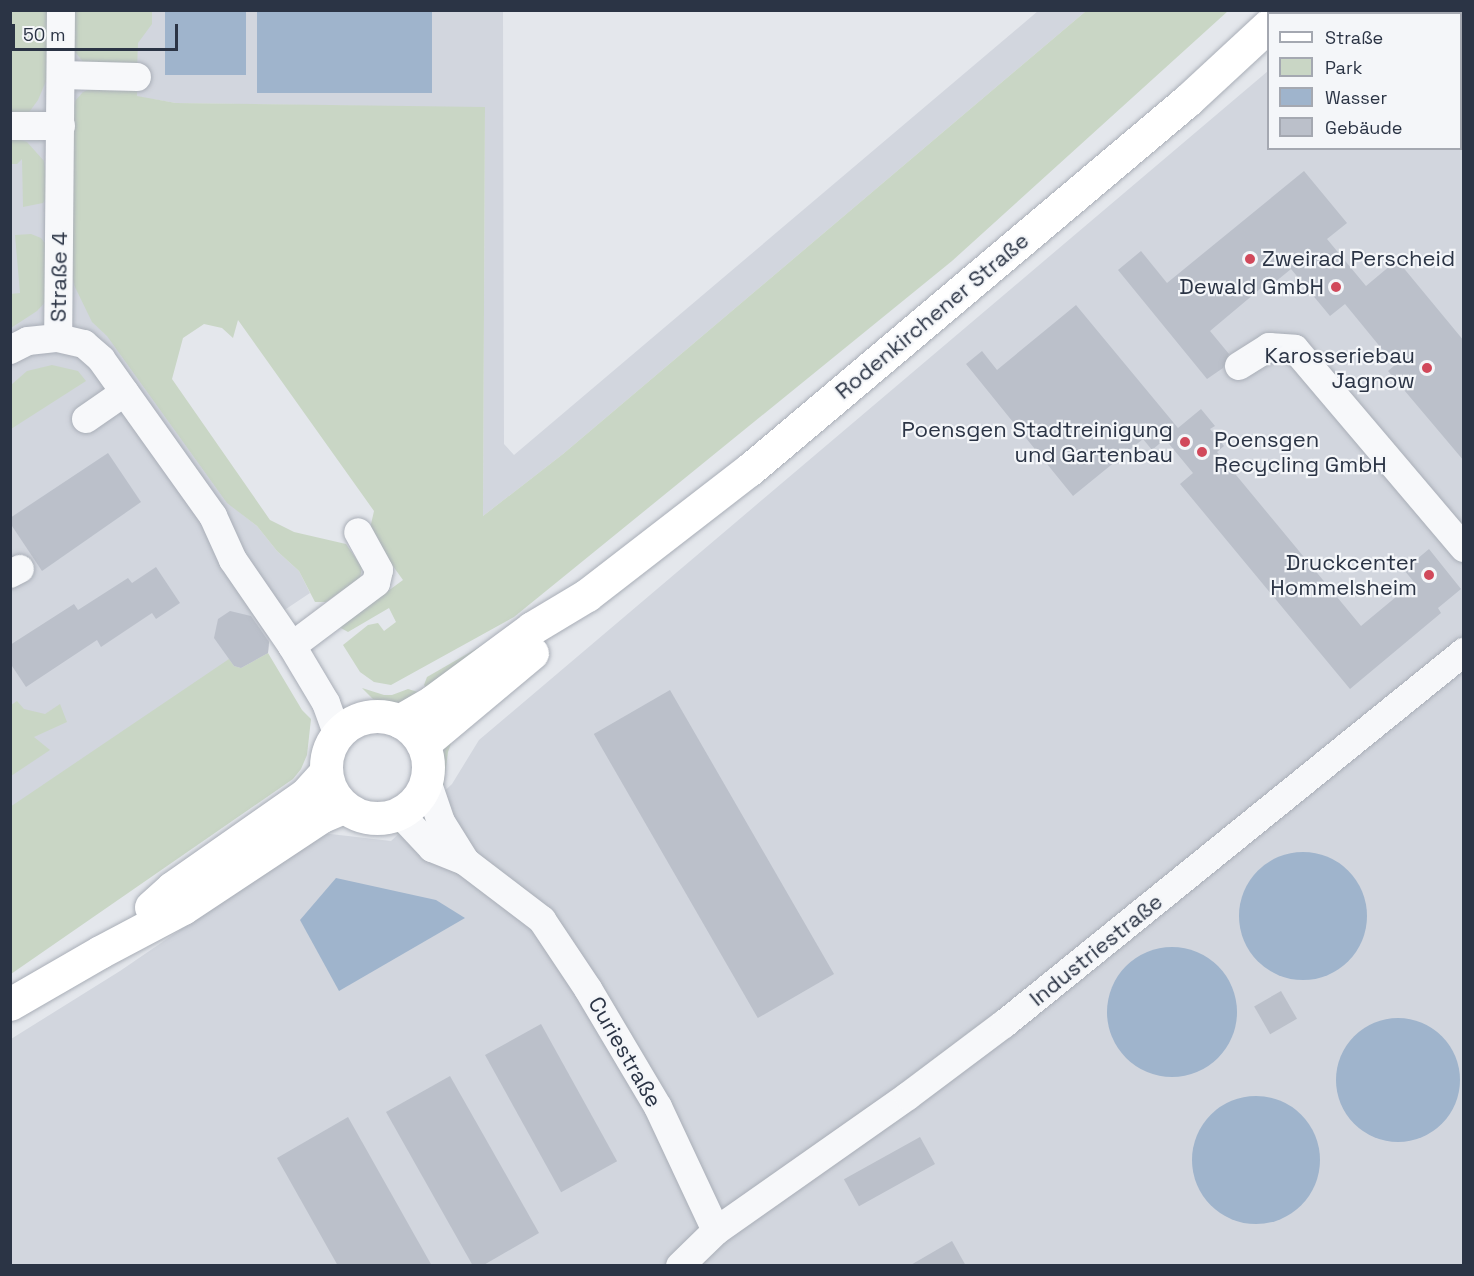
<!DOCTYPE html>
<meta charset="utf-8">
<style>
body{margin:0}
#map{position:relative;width:1474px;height:1276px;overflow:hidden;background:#e4e7ec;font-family:"Space Grotesk",sans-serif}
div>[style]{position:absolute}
.built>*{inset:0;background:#d2d6de}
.green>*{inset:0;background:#c9d6c5}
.water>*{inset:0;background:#9fb4cc;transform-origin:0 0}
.round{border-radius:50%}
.building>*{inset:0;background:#bbc0ca;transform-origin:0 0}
.roads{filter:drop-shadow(0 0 2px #a9aeb7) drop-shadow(0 0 2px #a9aeb7)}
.minor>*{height:28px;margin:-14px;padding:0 14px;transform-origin:14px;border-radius:14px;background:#f7f8fa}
.major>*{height:33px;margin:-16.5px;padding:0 16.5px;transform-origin:16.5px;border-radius:16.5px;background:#fff}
.major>.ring{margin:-16.5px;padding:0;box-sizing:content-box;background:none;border:33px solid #fff;border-radius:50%}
.dots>*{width:16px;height:16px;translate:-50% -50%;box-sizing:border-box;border:3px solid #f4f6f9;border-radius:50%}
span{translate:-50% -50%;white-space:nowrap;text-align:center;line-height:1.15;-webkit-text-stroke:4.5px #f4f6f9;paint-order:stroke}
.poi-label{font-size:22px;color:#2b3445}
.left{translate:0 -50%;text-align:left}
.right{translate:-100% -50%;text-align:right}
.street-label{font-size:22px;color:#2b3445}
.frame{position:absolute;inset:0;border:12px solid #2b3445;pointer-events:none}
.legend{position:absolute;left:1267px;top:12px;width:195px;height:138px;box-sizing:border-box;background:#f4f6f9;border:2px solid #a4a8b1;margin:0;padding:8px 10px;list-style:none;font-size:18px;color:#2b3445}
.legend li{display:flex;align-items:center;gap:12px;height:30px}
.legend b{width:30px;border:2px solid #a4a8b1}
.scale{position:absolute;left:12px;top:24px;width:166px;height:27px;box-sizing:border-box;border:3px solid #2b3445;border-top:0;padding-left:8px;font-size:18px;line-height:21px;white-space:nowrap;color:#2b3445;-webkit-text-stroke:4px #f4f6f9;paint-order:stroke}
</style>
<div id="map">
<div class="built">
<div style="clip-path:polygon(1338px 10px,1463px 11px,1463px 1265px,11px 1266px,11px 1039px,120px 971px,322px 833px,391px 841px,452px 784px,479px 740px,1268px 71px,1268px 148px,1460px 148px,1460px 14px,1335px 13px)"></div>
<div style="clip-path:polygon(11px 11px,503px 11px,504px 444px,514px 455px,1038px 11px,1086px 11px,563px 454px,483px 516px,485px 108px,176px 103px,152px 99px,124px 342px,243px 515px,257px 526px,277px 551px,299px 571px,310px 593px,265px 623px,270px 633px,268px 653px,241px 668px,234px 666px,229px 660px,11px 807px)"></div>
</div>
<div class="green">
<div style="clip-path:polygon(10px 11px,50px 11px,49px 74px,38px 100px,27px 115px,11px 114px)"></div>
<div style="clip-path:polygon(71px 11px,152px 11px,152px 24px,138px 43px,137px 69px,88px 68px,72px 48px)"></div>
<div style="clip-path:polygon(1086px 11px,1228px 11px,952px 261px,514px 617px,391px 685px,374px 682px,360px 672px,343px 645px,368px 625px,378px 623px,384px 631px,396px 622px,389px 608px,348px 632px,339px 627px,403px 580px,369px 533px,374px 511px,238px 320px,233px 338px,222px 328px,204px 324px,183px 338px,172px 379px,270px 520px,294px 532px,346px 544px,362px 567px,360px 578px,326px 602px,315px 602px,299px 571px,277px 551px,257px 526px,227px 503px,107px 336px,92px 322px,74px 285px,71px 269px,72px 113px,75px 101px,83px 92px,93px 88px,137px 88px,137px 96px,176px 103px,485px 107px,483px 516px,563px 454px)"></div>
<div style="clip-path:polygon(10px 136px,27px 142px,44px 161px,49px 193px,43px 203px,23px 207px,22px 159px,17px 164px,11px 164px)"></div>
<div style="clip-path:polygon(31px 234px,41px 238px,48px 247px,50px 297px,37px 311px,11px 328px,10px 294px,20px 293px,15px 235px)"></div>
<div style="clip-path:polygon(52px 365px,78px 371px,86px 381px,11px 429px,11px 385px,27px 371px)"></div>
<div style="clip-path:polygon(519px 624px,432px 696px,424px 685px,427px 677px)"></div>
<div style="clip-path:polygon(268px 653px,302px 710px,311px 719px,307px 755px,301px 769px,293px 779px,11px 974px,10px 807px,229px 659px,234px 666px,241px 668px)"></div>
<div style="clip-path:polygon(362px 688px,384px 695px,392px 695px,408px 689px,418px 692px,396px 705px,373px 699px)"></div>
<div style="clip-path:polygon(17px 701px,24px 709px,45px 714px,60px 704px,67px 722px,34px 737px,50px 750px,11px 776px,11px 705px)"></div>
<div style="clip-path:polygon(453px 738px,448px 752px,443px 789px,438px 783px,443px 749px,447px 741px)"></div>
<div style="clip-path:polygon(350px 820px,389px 826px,398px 829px,406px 837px,388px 830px,337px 823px)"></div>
</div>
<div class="water">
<div style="left:165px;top:11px;width:81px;height:64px"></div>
<div style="left:257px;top:11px;width:175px;height:82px"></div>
<div class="round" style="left:1239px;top:852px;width:128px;height:128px"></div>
<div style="clip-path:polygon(336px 878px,436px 900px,465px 918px,339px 991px,300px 920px)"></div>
<div class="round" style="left:1107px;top:947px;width:130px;height:130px"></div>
<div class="round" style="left:1336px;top:1018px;width:124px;height:124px"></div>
<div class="round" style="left:1192px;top:1096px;width:128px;height:128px"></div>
</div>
<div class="building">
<div style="clip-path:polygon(1304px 171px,1347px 223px,1327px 239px,1366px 286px,1397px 260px,1464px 341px,1464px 461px,1388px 371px,1395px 365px,1345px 304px,1330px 316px,1291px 269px,1269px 287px,1266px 284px,1210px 331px,1229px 354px,1223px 368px,1207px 379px,1118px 270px,1141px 251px,1167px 283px)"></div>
<div style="clip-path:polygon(1076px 305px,1178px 428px,1201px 409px,1215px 426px,1210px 429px,1224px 446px,1217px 452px,1361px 626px,1414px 582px,1404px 570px,1429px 549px,1461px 589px,1438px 608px,1441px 613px,1350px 689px,1180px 484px,1193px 473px,1165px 439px,1152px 450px,1143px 439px,1073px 496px,966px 364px,982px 351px,997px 370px)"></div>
<div style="clip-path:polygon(108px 453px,141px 502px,42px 571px,10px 523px,10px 518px)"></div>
<div style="clip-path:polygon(156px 567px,180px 603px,156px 619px,152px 613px,101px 647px,97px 640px,26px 687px,10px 663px,10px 645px,74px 604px,78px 610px,128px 578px,132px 583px)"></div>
<div style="clip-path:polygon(230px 611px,251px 616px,269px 642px,268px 653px,241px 668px,234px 666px,214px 638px,218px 619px)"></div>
<div style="left:670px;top:690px;width:328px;height:88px;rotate:60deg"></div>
<div style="left:1281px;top:991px;width:32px;height:31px;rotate:60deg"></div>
<div style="left:541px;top:1024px;width:157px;height:64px;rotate:61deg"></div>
<div style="clip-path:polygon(450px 1076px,539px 1233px,482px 1266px,473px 1266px,386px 1112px)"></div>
<div style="clip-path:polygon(348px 1117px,432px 1266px,338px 1266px,277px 1158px)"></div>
<div style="left:920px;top:1137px;width:31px;height:87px;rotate:61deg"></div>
<div style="clip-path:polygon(952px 1241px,966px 1266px,909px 1266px)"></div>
</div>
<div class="roads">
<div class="minor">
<div style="left:61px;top:10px;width:328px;rotate:90.5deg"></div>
<div style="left:58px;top:338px;width:27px;rotate:13deg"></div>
<div style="left:84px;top:344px;width:23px;rotate:41deg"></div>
<div style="left:101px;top:359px;width:193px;rotate:54.5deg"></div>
<div style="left:213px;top:516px;width:48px;rotate:65.6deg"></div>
<div style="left:233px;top:560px;width:104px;rotate:55.5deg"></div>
<div style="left:292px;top:646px;width:66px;rotate:59.2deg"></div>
<div style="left:326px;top:703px;width:33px;rotate:70deg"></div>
<div style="left:61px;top:75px;width:76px;rotate:1.5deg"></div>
<div style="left:10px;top:126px;width:51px"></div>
<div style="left:10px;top:350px;width:20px;rotate:-27deg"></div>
<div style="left:28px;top:341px;width:30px;rotate:-6deg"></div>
<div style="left:1239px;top:366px;width:36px;rotate:-32deg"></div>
<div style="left:1269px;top:347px;width:26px;rotate:4deg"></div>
<div style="left:1295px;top:349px;width:261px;rotate:49.7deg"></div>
<div style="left:86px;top:419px;width:47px;rotate:-34.7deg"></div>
<div style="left:10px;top:574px;width:11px;rotate:-27deg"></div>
<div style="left:292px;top:646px;width:105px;rotate:-36.9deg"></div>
<div style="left:376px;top:583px;width:13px;rotate:-77deg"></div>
<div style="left:379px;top:570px;width:43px;rotate:-118.9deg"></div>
<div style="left:427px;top:781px;width:43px;rotate:71.1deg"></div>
<div style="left:441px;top:822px;width:47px;rotate:58deg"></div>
<div style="left:394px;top:816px;width:6px;rotate:-18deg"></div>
<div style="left:400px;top:814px;width:47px;rotate:46.7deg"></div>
<div style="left:432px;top:848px;width:37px;rotate:22deg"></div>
<div style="left:466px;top:862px;width:96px;rotate:37.3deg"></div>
<div style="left:542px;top:920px;width:83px;rotate:56.3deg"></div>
<div style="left:588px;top:989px;width:137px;rotate:59.3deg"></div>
<div style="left:658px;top:1107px;width:137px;rotate:64.9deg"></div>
<div style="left:680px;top:1266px;width:50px;rotate:-44.2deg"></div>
<div style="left:716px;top:1231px;width:235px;rotate:-35.1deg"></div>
<div style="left:908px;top:1096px;width:120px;rotate:-36.9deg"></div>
<div style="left:1004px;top:1024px;width:592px;rotate:-38.96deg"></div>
</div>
<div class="major">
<div class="ring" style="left:326px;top:716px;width:69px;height:69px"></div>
<div style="left:399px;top:721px;width:39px;rotate:-30deg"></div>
<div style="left:433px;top:701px;width:123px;rotate:-36.4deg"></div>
<div style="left:532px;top:628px;width:64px;rotate:-31deg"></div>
<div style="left:587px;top:595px;width:205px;rotate:-37.7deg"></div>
<div style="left:749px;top:470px;width:574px;rotate:-40.13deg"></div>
<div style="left:1188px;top:100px;width:109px;rotate:-42.8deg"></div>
<div style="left:423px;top:744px;width:142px;rotate:-39.9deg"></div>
<div style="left:151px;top:907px;width:28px;rotate:-42deg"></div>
<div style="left:172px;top:888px;width:162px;rotate:-35deg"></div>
<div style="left:305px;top:795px;width:30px;rotate:-48deg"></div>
<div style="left:10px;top:1004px;width:104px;rotate:-30deg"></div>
<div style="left:100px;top:952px;width:94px;rotate:-27.9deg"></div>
<div style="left:183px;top:908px;width:167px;rotate:-33.5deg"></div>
<div style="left:322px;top:816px;width:23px;rotate:-23deg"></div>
</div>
</div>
<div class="dots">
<div style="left:1250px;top:259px;background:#d1495b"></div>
<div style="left:1336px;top:287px;background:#d1495b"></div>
<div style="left:1427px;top:368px;background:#d1495b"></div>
<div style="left:1185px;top:442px;background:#d1495b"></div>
<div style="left:1202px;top:452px;background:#d1495b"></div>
<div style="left:1429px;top:575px;background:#d1495b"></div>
</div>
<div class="poi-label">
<span class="left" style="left:1262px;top:259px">Zweirad Perscheid</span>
<span class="right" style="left:1324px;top:287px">Dewald GmbH</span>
<span class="right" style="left:1415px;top:368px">Karosseriebau<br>Jagnow</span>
<span class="right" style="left:1173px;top:442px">Poensgen Stadtreinigung<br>und Gartenbau</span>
<span class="left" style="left:1214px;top:452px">Poensgen<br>Recycling GmbH</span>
<span class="right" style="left:1417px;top:575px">Druckcenter<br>Hommelsheim</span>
</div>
<div class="street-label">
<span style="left:59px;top:277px;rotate:-89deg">Straße 4</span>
<span style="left:932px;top:316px;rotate:-40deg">Rodenkirchener Straße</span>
<span style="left:1096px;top:950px;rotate:-39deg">Industriestraße</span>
<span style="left:625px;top:1052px;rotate:60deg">Curiestraße</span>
</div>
<div class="frame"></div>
<ul class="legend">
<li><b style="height:8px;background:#fff"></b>Straße</li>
<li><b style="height:16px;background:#c9d6c5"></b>Park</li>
<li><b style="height:16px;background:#9fb4cc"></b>Wasser</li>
<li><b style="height:16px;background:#bbc0ca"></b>Gebäude</li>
</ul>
<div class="scale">50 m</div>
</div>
